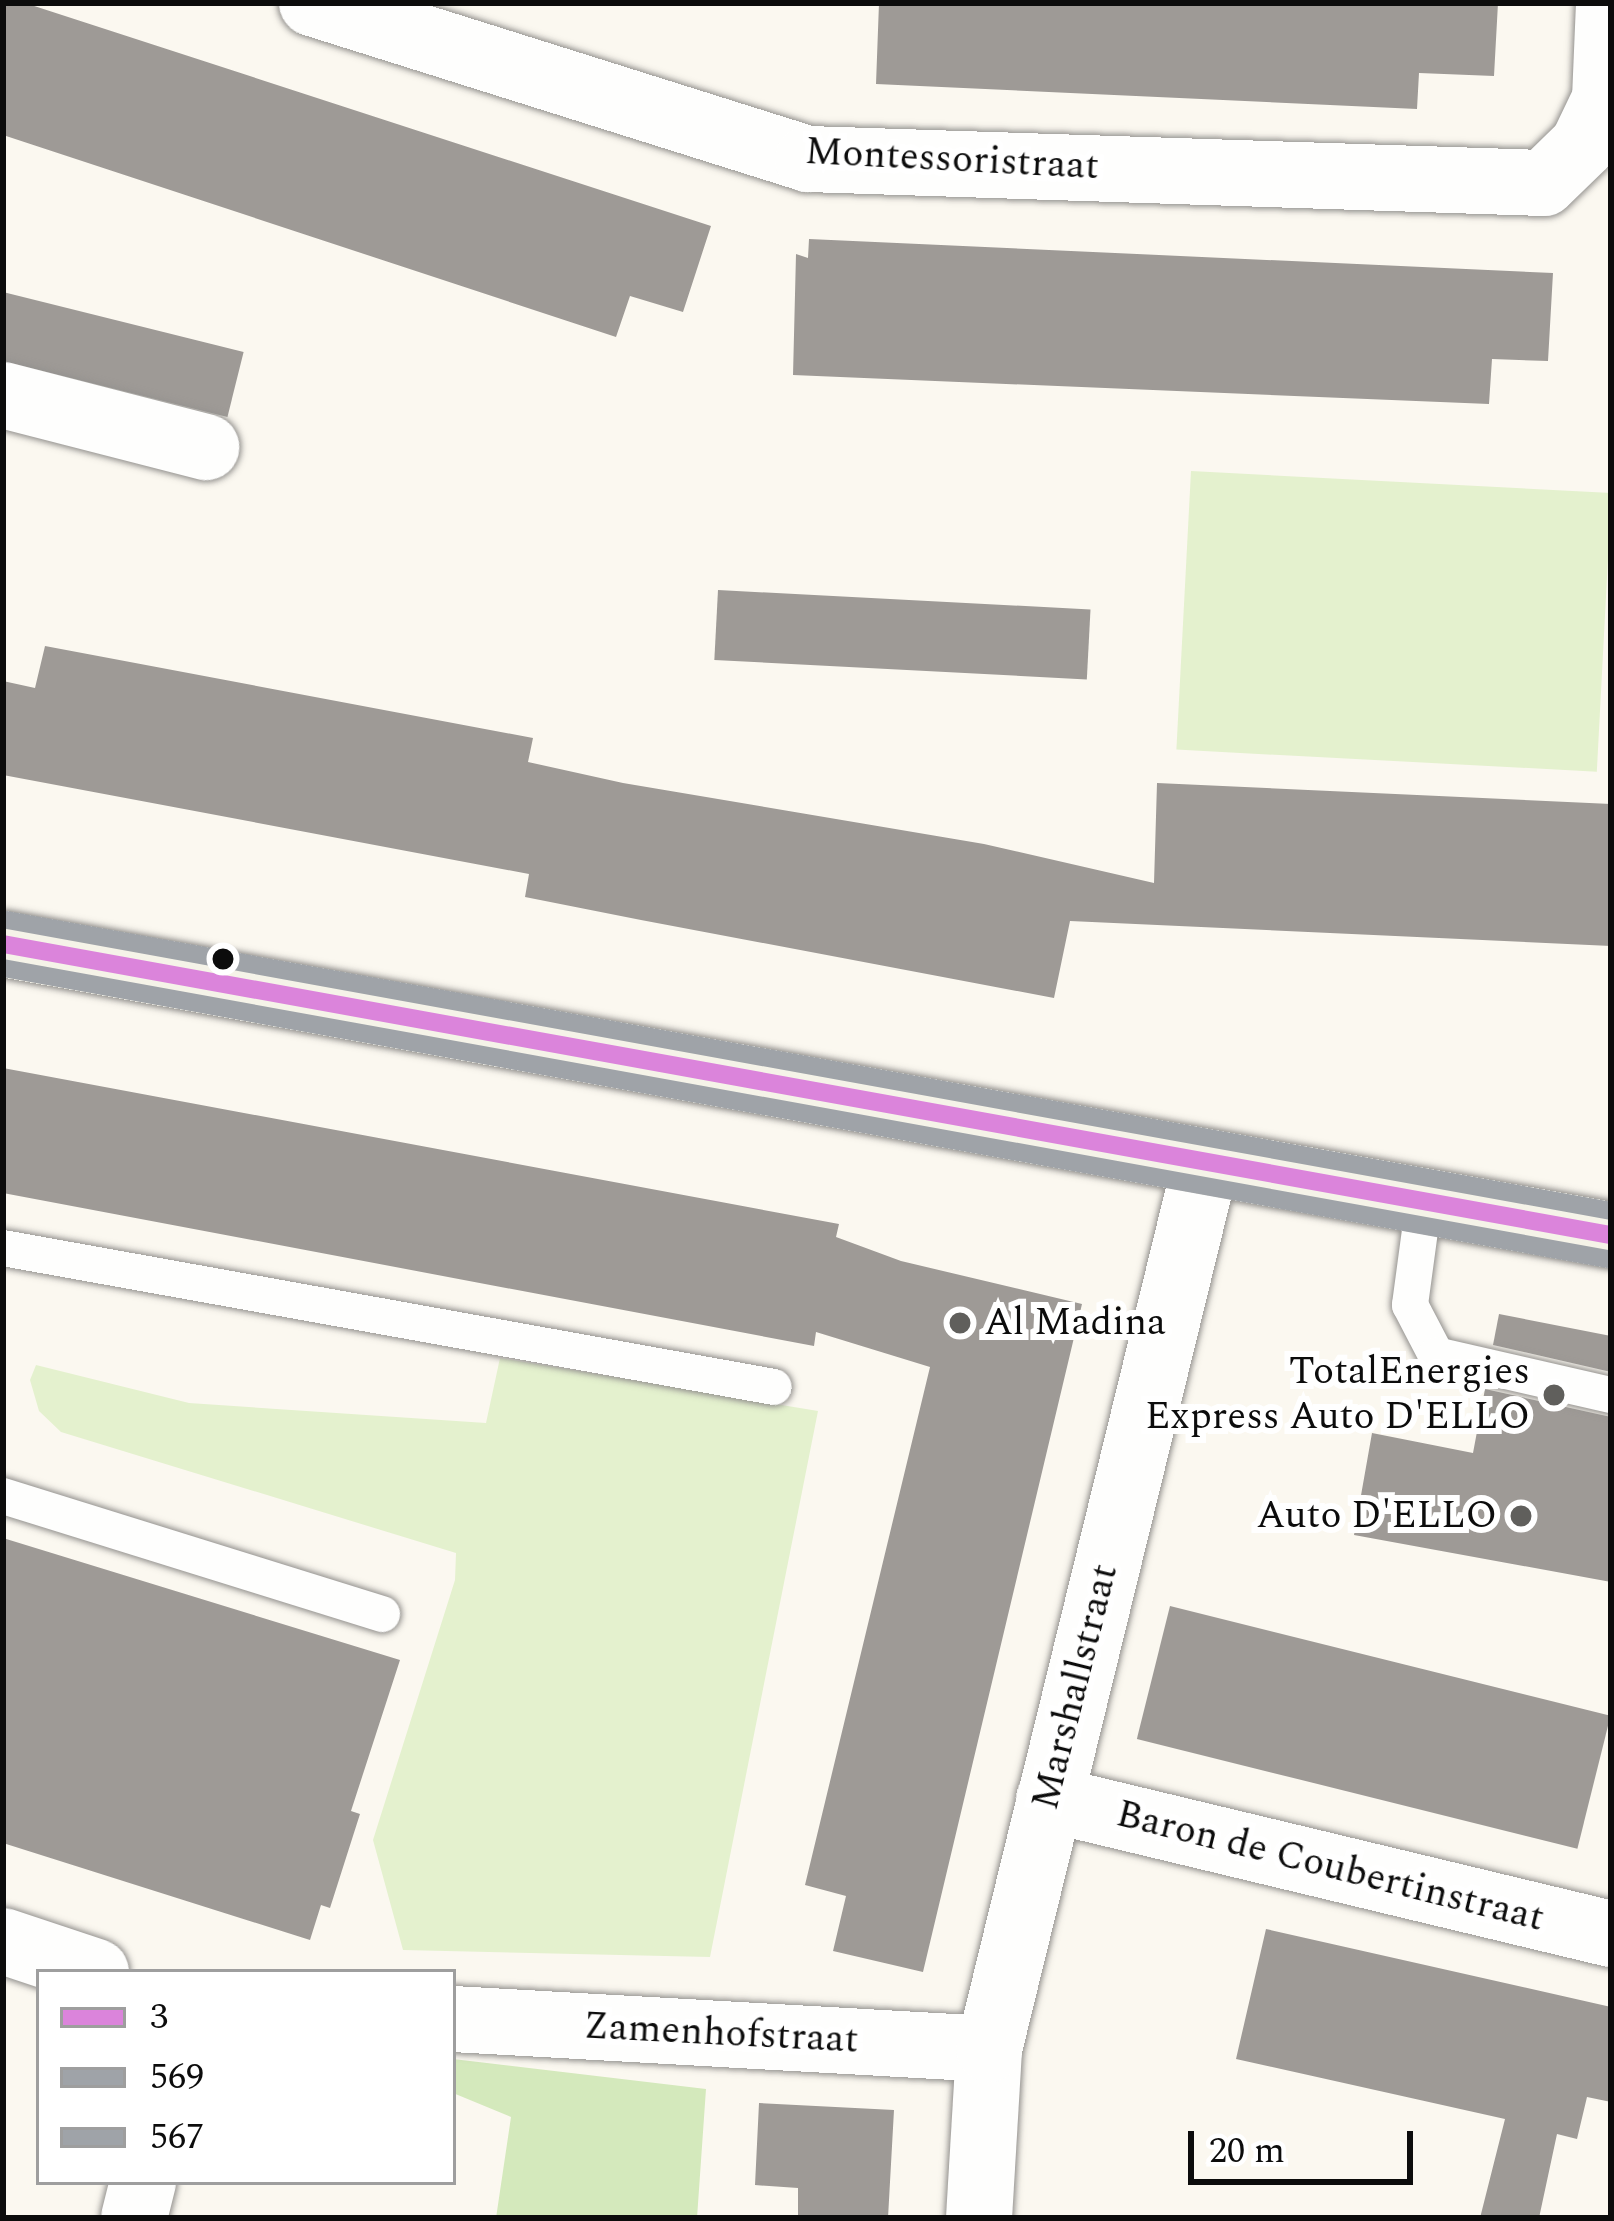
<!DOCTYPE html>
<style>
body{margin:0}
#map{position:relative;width:1614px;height:2221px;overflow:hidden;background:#fbf8f0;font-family:Spectral,serif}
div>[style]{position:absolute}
.green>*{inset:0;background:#e4f1ce;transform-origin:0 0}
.forest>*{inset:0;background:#d4e9bc}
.building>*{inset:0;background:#9e9a96;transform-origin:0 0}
.roads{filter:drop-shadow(0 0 3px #94928f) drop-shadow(0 0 3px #94928f)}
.lane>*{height:36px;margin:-18px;padding:0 18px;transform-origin:18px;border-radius:18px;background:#fefefd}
.street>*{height:66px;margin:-33px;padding:0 33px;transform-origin:33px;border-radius:33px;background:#fefefd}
.secondary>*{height:66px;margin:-33px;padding:0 33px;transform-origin:33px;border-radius:33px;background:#f5f3e8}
.bus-1>*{height:18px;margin:-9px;padding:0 9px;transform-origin:9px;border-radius:9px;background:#db84db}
.bus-2>*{height:18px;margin:-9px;padding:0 9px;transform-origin:9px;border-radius:9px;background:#9fa3a8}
.bus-3>*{height:18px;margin:-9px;padding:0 9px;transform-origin:9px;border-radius:9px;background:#9fa3a8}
.dots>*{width:33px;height:33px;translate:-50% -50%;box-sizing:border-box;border:6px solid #fff;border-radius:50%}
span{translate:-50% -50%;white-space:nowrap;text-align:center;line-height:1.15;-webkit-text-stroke:12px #fff;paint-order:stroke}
.street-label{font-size:39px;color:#0c0c0c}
.poi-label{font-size:39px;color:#0c0c0c}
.left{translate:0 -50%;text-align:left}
.right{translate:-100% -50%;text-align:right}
.frame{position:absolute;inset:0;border:6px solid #0c0c0c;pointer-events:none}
.legend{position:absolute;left:36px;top:1969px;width:420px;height:216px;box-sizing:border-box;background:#fff;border:3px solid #9e9e9e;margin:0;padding:15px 21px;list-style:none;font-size:36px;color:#0c0c0c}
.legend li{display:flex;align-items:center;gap:24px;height:60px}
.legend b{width:60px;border:3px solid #9e9e9e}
.scale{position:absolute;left:1188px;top:2131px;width:225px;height:54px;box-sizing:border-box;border:6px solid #0c0c0c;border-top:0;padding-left:15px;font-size:36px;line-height:42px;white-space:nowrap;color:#0c0c0c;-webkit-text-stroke:9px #fff;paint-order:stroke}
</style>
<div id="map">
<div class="green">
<div style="left:1191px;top:471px;width:421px;height:279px;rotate:3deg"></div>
<div style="clip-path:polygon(500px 1358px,818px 1411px,710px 1957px,403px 1950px,373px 1840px,455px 1580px,456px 1553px,61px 1432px,39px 1411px,30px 1380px,36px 1365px,189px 1403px,486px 1423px)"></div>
</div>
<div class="forest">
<div style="clip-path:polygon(453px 2059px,706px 2089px,697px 2218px,496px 2218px,511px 2117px,453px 2093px)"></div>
</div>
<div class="building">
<div style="clip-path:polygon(3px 3px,25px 3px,711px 226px,683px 312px,630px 296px,616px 337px,3px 135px)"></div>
<div style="clip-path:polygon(879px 3px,1498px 3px,1494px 76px,1419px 73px,1417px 109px,876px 84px)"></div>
<div style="clip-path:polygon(809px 239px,1553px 273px,1548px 361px,1492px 359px,1489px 404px,793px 375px,796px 254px,808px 258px)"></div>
<div style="left:3px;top:292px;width:248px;height:67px;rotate:14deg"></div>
<div style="left:718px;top:590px;width:373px;height:70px;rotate:3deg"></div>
<div style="clip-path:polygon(45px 646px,533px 738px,528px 762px,623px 783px,984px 844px,1154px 883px,1157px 783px,1611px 804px,1611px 946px,1070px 921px,1054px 998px,641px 920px,525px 897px,529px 874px,3px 775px,3px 681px,35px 688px)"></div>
<div style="clip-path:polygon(3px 1068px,839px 1224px,836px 1237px,901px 1261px,1082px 1304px,923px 1972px,833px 1951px,846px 1896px,805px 1885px,930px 1367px,816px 1332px,814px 1346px,3px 1193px)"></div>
<div style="clip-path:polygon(1499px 1314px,1611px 1336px,1611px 1372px,1493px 1345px)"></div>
<div style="clip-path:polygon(1485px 1389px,1611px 1417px,1611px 1582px,1354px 1535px,1372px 1433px,1473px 1453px)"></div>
<div style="clip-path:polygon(3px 1538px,400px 1660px,351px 1811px,360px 1814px,330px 1908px,321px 1905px,310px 1940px,3px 1843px)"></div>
<div style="left:1170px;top:1606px;width:454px;height:137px;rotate:14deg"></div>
<div style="clip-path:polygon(1266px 1929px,1611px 2007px,1611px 2102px,1587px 2097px,1577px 2139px,1557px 2134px,1539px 2218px,1480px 2218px,1505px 2119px,1236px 2059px)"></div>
<div style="clip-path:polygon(759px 2103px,894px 2110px,888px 2218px,798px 2218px,798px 2188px,755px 2185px)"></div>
</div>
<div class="roads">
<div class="lane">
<div style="left:1424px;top:1201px;width:105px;rotate:97.7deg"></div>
<div style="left:1410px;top:1305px;width:56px;rotate:62.5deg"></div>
<div style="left:1436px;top:1355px;width:180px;rotate:12.9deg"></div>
<div style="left:3px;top:1248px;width:783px;rotate:10.22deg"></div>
<div style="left:3px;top:1496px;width:397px;rotate:17.3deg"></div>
</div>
<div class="street">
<div style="left:312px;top:3px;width:520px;rotate:17.46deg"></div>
<div style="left:808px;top:159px;width:736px;rotate:1.87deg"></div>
<div style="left:1544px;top:183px;width:54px;rotate:-44.3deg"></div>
<div style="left:1583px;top:145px;width:51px;rotate:-64.4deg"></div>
<div style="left:1605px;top:99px;width:96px;rotate:-87.6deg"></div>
<div style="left:3px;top:395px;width:210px;rotate:14.4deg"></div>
<div style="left:1049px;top:1799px;width:578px;rotate:13.51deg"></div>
<div style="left:3px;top:1941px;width:98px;rotate:18.4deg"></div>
<div style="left:453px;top:2019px;width:537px;rotate:3.2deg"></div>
<div style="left:134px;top:2218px;width:37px;rotate:-76deg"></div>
<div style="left:979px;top:2218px;width:169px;rotate:-86.6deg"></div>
<div style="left:989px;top:2049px;width:913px;rotate:-76.25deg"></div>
</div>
<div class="secondary">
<div style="left:3px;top:944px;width:1634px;rotate:10.26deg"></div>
</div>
</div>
<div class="bus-1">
<div style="left:3px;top:944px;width:1634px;rotate:10.26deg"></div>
</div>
<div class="bus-2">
<div style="left:3px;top:968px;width:1630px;rotate:10.28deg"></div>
</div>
<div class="bus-3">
<div style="left:7px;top:920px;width:1630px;rotate:10.28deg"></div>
</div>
<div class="dots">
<div style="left:223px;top:959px;background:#0c0c0c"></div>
<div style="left:960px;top:1323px;background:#605f5c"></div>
<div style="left:1554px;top:1395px;background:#605f5c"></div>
<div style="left:1521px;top:1516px;background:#605f5c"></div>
</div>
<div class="street-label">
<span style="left:952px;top:160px;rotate:3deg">Montessoristraat</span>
<span style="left:1076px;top:1687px;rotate:-76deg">Marshallstraat</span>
<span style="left:1330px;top:1867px;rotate:14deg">Baron de Coubertinstraat</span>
<span style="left:721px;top:2034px;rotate:3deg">Zamenhofstraat</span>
</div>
<div class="poi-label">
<span class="left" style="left:984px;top:1323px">Al Madina</span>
<span class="right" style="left:1530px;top:1395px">TotalEnergies<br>Express Auto D'ELLO</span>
<span class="right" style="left:1497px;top:1516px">Auto D'ELLO</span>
</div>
<div class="frame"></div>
<ul class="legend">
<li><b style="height:15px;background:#db84db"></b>3</li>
<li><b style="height:15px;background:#9fa3a8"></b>569</li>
<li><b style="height:15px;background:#9fa3a8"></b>567</li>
</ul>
<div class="scale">20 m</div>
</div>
